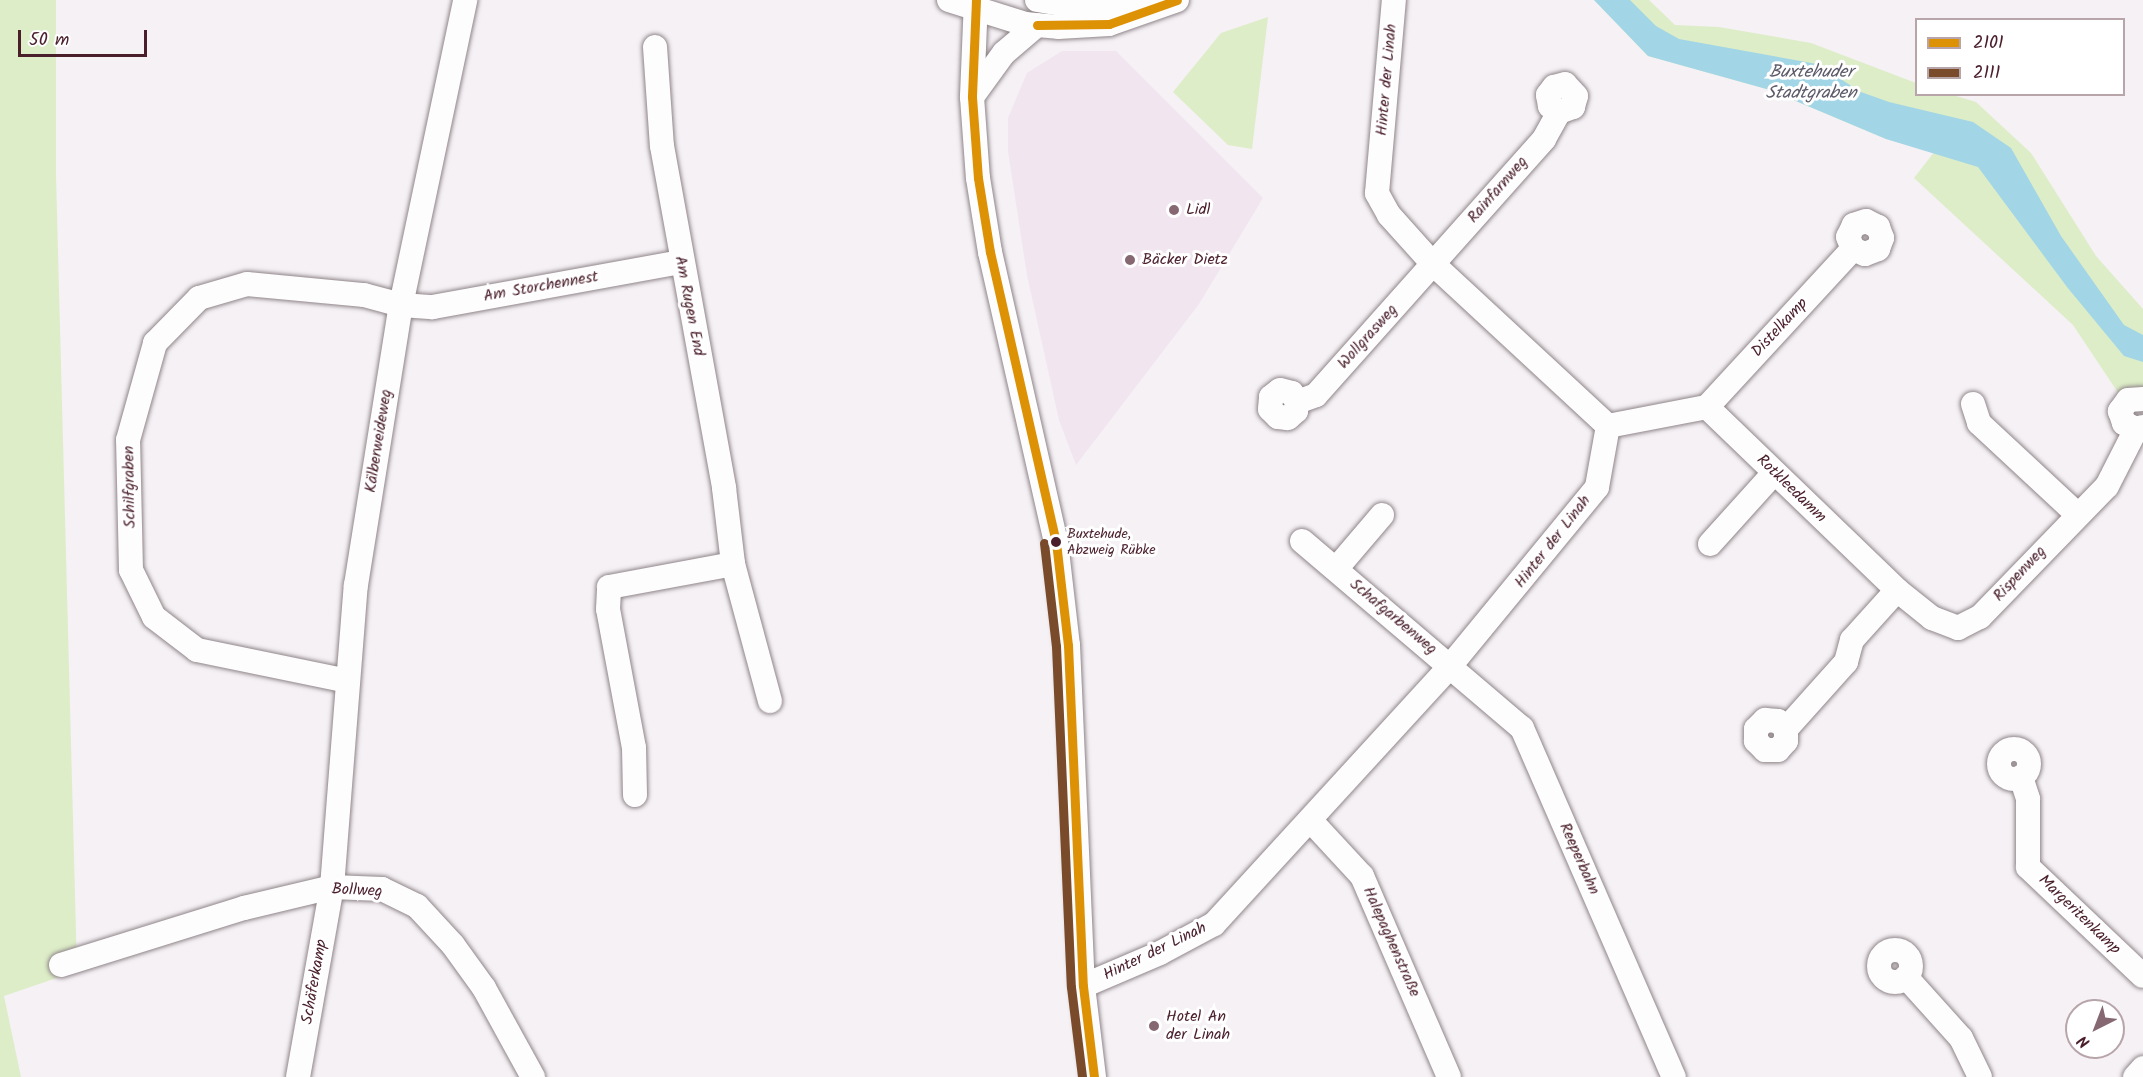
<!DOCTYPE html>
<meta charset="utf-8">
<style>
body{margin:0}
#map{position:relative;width:2143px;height:1077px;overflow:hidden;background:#f5f1f5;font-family:Kalam,sans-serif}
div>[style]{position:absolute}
.built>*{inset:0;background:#f1e5f0}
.green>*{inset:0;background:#ddedc7}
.water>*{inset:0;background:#a2d6e6}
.roads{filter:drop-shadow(0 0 2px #8f8589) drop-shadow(0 0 2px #8f8589)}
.minor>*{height:24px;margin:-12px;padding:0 12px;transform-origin:12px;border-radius:12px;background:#fefdfe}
.minor>.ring{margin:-12px;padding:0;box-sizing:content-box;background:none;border:24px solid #fefdfe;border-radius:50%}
.bus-1>*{height:9px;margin:-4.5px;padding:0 4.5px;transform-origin:4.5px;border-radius:4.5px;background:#dd9206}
.bus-2>*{height:9px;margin:-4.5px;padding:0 4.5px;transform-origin:4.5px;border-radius:4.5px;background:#7a4b2a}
.dots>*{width:16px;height:16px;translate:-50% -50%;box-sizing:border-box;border:3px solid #fff;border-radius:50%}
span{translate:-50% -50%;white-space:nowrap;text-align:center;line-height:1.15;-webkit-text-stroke:6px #fff;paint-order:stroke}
.bus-label{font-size:14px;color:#4a1f2b}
.left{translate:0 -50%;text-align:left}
.street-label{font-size:16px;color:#4a1f2b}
.poi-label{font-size:16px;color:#4a1f2b}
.water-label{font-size:18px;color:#5d5b6a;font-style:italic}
.legend{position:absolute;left:1915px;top:18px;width:210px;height:78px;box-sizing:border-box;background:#fff;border:2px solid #b7a5aa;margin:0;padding:8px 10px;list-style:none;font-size:18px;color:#4a1f2b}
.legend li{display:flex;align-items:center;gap:12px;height:30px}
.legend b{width:30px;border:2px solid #b7a5aa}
.north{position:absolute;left:2065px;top:999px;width:60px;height:60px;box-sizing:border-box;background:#fff;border:2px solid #b7a5aa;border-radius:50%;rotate:222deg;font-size:16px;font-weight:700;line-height:24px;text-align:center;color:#4a1f2b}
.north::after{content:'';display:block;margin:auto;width:21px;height:27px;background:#866872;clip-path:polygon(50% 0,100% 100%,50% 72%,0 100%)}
.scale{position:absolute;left:18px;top:30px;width:129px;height:27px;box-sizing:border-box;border:3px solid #4a1f2b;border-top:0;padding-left:8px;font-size:18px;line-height:21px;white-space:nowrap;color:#4a1f2b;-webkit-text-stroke:4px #fff;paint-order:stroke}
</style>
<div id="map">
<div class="built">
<div style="clip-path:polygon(1062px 51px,1116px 51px,1263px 198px,1199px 304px,1076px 465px,1059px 420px,1027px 275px,1008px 151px,1008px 118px,1027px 73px)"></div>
</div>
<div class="green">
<div style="clip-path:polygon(0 0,56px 0,56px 176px,77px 971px,4px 996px,21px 1077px,0 1077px)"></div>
<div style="clip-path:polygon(1594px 0,1649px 0,1675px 25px,1719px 27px,1811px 43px,1916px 83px,1916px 94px,1953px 95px,1976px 102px,2031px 153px,2096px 256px,2143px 309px,2143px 391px,2119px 394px,2073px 325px,1914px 178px,1935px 151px,1886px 139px,1770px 90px,1648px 56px)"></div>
<div style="clip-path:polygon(1268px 17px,1252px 149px,1228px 145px,1173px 92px,1221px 33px)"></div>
</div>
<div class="water">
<div style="clip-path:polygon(1594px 0,1630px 0,1656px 26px,1679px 39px,1817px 64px,1861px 92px,1889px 102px,1973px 122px,2011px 148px,2061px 236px,2124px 325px,2143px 335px,2143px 362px,2124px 356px,2067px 287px,1978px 167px,1886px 139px,1770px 90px,1648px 56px)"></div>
</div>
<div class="roads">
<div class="minor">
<div style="left:949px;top:0;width:80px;rotate:17.5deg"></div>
<div style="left:1025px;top:24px;width:33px;rotate:5deg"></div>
<div style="left:1058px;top:27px;width:51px;rotate:-3.4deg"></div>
<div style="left:1109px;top:24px;width:72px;rotate:-19.4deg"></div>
<div style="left:976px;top:0;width:97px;rotate:92.4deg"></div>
<div style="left:972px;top:97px;width:81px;rotate:85.8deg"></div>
<div style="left:978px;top:178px;width:75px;rotate:80.8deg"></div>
<div style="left:990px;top:252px;width:297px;rotate:77.2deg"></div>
<div style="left:1056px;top:542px;width:104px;rotate:83.4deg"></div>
<div style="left:1068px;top:645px;width:341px;rotate:87.5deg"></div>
<div style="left:1083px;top:986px;width:92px;rotate:83.1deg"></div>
<div style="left:1037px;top:0;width:44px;rotate:9.2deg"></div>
<div style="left:1080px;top:7px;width:60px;rotate:-1deg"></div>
<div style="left:655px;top:47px;width:99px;rotate:86deg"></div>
<div style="left:662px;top:146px;width:348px;rotate:79.7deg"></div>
<div style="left:724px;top:488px;width:77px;rotate:83.2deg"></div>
<div style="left:733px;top:564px;width:142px;rotate:74.9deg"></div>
<div style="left:972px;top:97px;width:54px;rotate:-54deg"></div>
<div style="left:1004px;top:53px;width:43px;rotate:-40.3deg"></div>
<div style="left:2143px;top:399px;width:15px;rotate:176deg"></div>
<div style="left:2128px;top:400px;width:14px;rotate:126deg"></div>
<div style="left:2120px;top:411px;width:13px;rotate:72deg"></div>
<div style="left:2124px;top:423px;width:13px;rotate:27deg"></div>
<div style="left:2136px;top:429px;width:7px;rotate:-16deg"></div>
<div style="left:1297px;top:402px;width:9px;rotate:96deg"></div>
<div style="left:1296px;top:411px;width:11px;rotate:139deg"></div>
<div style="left:1288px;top:418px;width:10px;rotate:-174deg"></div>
<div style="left:1278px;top:417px;width:11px;rotate:-135deg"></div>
<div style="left:1270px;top:409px;width:12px;rotate:-85deg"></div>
<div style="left:1271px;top:397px;width:11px;rotate:-38deg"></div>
<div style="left:1280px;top:390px;width:12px;rotate:14deg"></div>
<div style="left:1292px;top:393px;width:10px;rotate:61deg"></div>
<div style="left:1297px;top:402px;width:20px;rotate:-20deg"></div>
<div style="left:1316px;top:395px;width:343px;rotate:-48.3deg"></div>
<div style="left:1544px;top:139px;width:31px;rotate:-61deg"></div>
<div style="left:1559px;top:112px;width:15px;rotate:-20deg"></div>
<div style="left:1573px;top:107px;width:11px;rotate:-75deg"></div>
<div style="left:1576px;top:96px;width:16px;rotate:-133deg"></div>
<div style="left:1565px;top:84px;width:11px;rotate:165deg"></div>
<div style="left:1554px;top:87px;width:10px;rotate:127deg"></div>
<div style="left:1548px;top:95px;width:11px;rotate:80deg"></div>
<div style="left:1550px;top:106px;width:11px;rotate:34deg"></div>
<div style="left:1973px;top:404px;width:20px;rotate:72deg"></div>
<div style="left:1979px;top:423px;width:134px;rotate:42.9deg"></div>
<div style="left:1707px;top:407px;width:215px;rotate:-47.3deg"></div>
<div style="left:1853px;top:249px;width:13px;rotate:23deg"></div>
<div style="left:1865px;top:254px;width:14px;rotate:-21deg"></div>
<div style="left:1878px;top:249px;width:12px;rotate:-70deg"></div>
<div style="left:1882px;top:238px;width:12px;rotate:-110deg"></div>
<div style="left:1878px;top:227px;width:13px;rotate:-153deg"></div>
<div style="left:1866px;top:221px;width:13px;rotate:162deg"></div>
<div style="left:1854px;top:225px;width:13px;rotate:117deg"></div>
<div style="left:1848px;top:237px;width:13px;rotate:67deg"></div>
<div style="left:1608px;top:426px;width:101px;rotate:-10.9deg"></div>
<div style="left:1707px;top:407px;width:264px;rotate:43.9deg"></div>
<div style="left:1897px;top:590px;width:45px;rotate:38.7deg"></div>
<div style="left:1932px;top:618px;width:28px;rotate:21deg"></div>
<div style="left:1958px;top:628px;width:25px;rotate:-27deg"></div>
<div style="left:1980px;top:617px;width:182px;rotate:-45.9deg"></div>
<div style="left:2107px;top:486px;width:64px;rotate:-63deg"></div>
<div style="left:1302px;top:541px;width:289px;rotate:40.4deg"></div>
<div style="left:1522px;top:728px;width:381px;rotate:66.5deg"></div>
<div style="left:1710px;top:544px;width:96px;rotate:-48deg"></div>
<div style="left:1336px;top:569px;width:71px;rotate:-49.6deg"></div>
<div style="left:348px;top:681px;width:154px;rotate:-168.4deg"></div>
<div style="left:197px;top:650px;width:54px;rotate:-142.5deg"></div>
<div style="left:154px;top:617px;width:52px;rotate:-116.1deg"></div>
<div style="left:131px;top:570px;width:130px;rotate:-91.3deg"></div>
<div style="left:128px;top:440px;width:101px;rotate:-74.4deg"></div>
<div style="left:155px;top:343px;width:63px;rotate:-45.6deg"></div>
<div style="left:199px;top:298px;width:50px;rotate:-16.3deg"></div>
<div style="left:247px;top:284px;width:118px;rotate:5.4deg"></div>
<div style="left:364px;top:295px;width:38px;rotate:15deg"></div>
<div style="left:401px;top:305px;width:32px;rotate:4deg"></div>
<div style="left:433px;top:307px;width:251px;rotate:-10.3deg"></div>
<div style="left:1786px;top:729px;width:12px;rotate:90deg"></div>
<div style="left:1786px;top:741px;width:12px;rotate:132deg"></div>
<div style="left:1778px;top:750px;width:13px;rotate:180deg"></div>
<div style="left:1765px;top:750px;width:13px;rotate:-135deg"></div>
<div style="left:1756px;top:741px;width:12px;rotate:-90deg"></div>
<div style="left:1756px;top:729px;width:13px;rotate:-45deg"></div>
<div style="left:1765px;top:720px;width:13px;rotate:4deg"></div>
<div style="left:1778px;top:721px;width:11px;rotate:45deg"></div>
<div style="left:1786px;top:729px;width:90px;rotate:-48.2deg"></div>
<div style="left:1846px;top:662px;width:23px;rotate:-75deg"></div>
<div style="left:1852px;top:640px;width:67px;rotate:-48deg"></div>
<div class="ring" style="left:1999px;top:749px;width:6px;height:6px"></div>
<div style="left:2021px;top:777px;width:23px;rotate:72deg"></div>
<div style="left:2028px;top:799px;width:68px;rotate:90deg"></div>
<div style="left:2028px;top:867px;width:158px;rotate:43.5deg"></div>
<div style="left:635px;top:795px;width:47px;rotate:-91.2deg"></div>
<div style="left:634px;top:748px;width:141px;rotate:-100.6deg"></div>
<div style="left:608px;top:609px;width:22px;rotate:-87deg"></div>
<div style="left:609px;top:587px;width:126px;rotate:-10.5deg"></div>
<div style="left:1311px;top:821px;width:75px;rotate:47.2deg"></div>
<div style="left:1362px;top:876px;width:219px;rotate:66.6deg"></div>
<div class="ring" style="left:1879px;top:950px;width:8px;height:8px"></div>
<div style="left:61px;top:965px;width:192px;rotate:-17.3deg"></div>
<div style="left:244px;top:908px;width:90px;rotate:-13.4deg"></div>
<div style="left:332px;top:887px;width:50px;rotate:2.3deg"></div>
<div style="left:382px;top:889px;width:39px;rotate:26deg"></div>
<div style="left:417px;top:906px;width:53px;rotate:47.3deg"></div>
<div style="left:453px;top:945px;width:53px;rotate:54.2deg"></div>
<div style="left:484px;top:988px;width:102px;rotate:61.2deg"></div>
<div style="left:1906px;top:977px;width:82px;rotate:48deg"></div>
<div style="left:1961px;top:1038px;width:43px;rotate:64deg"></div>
<div style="left:1083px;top:986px;width:84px;rotate:-23.2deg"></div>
<div style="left:1160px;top:953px;width:61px;rotate:-28.2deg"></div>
<div style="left:1214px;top:924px;width:351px;rotate:-47.5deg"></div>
<div style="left:1451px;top:665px;width:230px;rotate:-50.6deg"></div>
<div style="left:1597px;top:487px;width:62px;rotate:-79.8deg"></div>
<div style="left:1608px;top:426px;width:238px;rotate:-137.2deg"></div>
<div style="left:1433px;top:264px;width:66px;rotate:-131.9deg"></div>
<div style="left:1389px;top:215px;width:25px;rotate:-119deg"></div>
<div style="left:1377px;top:193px;width:194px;rotate:-85deg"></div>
<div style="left:298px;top:1077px;width:193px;rotate:-79.9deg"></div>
<div style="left:332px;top:887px;width:303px;rotate:-85.5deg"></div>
<div style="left:356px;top:585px;width:284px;rotate:-80.9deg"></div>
<div style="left:401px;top:305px;width:312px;rotate:-78.1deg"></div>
<div style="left:2135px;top:1077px;width:12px;rotate:-48deg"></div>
</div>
</div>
<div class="bus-1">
<div style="left:976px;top:0;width:97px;rotate:92.4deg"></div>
<div style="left:972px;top:97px;width:81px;rotate:85.8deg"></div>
<div style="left:978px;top:178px;width:75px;rotate:80.8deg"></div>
<div style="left:990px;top:252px;width:297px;rotate:77.2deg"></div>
<div style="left:1056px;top:542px;width:104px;rotate:83.4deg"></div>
<div style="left:1068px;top:645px;width:341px;rotate:87.5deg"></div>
<div style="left:1083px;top:986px;width:92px;rotate:83.1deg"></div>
<div style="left:1037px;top:25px;width:72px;rotate:-0.8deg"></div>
<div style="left:1109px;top:24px;width:72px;rotate:-19.4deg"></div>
</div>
<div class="bus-2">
<div style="left:1044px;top:543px;width:104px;rotate:83.4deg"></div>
<div style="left:1056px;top:646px;width:341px;rotate:87.5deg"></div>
<div style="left:1071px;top:987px;width:91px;rotate:83deg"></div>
</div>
<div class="dots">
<div style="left:1174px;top:210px;background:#866872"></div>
<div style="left:1130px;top:260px;background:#866872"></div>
<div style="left:1056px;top:542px;background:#4a1f2b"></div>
<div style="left:1154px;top:1026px;background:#866872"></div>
</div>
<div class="bus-label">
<span class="left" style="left:1067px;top:542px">Buxtehude,<br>Abzweig Rübke</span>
</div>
<div class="street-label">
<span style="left:1387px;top:80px;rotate:-85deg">Hinter der Linah</span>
<span style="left:1498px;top:190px;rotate:-49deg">Rainfarnweg</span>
<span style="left:541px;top:287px;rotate:-10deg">Am Storchennest</span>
<span style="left:689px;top:306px;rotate:79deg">Am Rugen End</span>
<span style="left:1780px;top:328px;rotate:-47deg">Distelkamp</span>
<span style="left:1368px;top:337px;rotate:-48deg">Wollgrasweg</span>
<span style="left:379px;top:441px;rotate:-81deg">Kälberweideweg</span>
<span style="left:130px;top:487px;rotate:-91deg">Schilfgraben</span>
<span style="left:1791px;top:489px;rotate:44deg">Rotkleedamm</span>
<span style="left:1553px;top:542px;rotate:-52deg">Hinter der Linah</span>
<span style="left:2020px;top:574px;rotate:-47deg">Rispenweg</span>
<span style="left:1393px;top:617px;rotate:40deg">Schafgarbenweg</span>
<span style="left:1579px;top:859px;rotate:66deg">Reeperbahn</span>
<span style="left:357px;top:891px;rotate:3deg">Bollweg</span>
<span style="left:2079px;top:915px;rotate:44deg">Margeritenkamp</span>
<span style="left:1391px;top:942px;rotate:66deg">Halepaghenstraße</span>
<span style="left:1155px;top:952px;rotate:-26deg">Hinter der Linah</span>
<span style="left:315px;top:982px;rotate:-80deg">Schäferkamp</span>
</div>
<div class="poi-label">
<span class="left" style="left:1186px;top:210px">Lidl</span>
<span class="left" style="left:1142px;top:260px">Bäcker Dietz</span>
<span class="left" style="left:1166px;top:1026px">Hotel An<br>der Linah</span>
</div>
<div class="water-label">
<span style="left:1811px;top:84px">Buxtehuder<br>Stadtgraben</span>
</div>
<ul class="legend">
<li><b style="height:8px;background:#dd9206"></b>2101</li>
<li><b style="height:8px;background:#7a4b2a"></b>2111</li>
</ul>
<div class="north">N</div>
<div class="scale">50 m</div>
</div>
